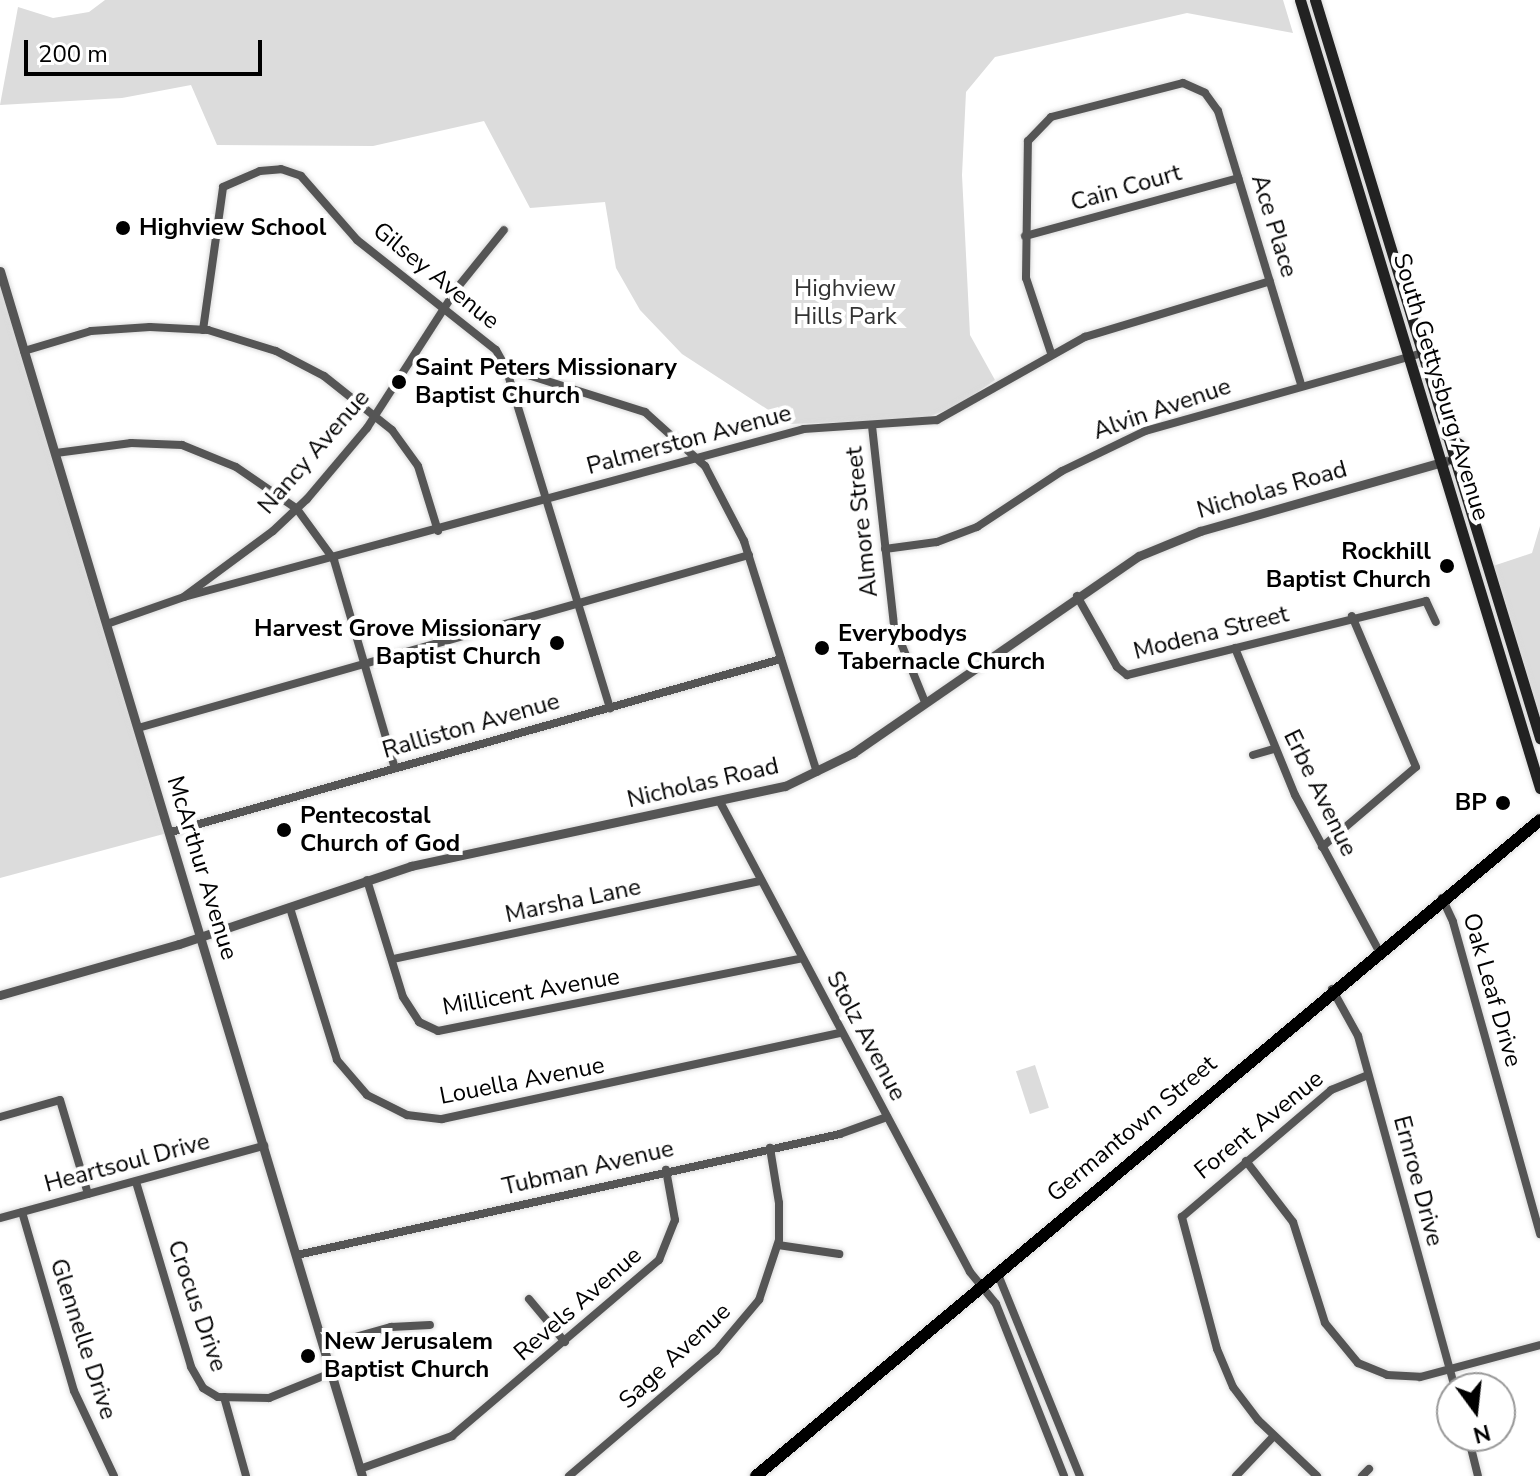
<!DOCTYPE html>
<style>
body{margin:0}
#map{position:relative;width:1540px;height:1476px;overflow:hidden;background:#fff;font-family:"Nunito Sans",sans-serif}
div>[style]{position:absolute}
.green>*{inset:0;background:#dcdcdc;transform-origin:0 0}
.roads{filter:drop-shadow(0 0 2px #dbdbdb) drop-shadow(0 0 2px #dbdbdb)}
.minor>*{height:8px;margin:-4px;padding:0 4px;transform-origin:4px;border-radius:4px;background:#555}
.tertiary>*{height:9px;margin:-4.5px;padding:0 4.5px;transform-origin:4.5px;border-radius:4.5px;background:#555}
.secondary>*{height:11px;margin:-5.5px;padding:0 5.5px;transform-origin:5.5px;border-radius:5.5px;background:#222}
.primary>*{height:12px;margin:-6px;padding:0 6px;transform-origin:6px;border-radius:6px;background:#000}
.dots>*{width:22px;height:22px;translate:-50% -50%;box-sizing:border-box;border:4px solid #fff;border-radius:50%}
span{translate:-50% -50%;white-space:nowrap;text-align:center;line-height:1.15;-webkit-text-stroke:8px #fff;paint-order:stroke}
.street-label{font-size:24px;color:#000}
.poi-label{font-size:24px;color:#000;font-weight:700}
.left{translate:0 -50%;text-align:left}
.right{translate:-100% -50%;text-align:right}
.park-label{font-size:24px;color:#333}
.north{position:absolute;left:1436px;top:1372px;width:80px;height:80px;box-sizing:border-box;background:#fff;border:2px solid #999;border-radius:50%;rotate:165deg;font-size:22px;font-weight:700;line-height:32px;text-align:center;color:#000}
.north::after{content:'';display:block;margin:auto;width:28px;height:36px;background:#000;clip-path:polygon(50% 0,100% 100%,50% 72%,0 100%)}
.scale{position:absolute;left:24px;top:40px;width:238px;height:36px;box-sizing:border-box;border:4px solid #000;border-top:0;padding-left:10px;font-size:24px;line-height:28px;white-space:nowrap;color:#000;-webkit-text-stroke:6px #fff;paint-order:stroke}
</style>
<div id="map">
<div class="green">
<div style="clip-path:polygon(105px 0,1283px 0,1293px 33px,1187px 13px,995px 57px,966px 92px,962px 175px,970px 335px,995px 380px,959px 405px,923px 419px,790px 424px,682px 354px,640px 310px,616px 268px,605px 202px,530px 208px,484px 121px,373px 146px,217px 145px,191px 85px,122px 98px,0 105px,18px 7px,53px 18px,89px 12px)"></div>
<div style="clip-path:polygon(0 271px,171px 832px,0 878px)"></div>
<div style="clip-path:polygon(1540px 526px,1540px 733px,1487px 568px,1532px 553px)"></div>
<div style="left:1035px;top:1065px;width:45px;height:20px;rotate:72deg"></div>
</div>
<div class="roads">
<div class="minor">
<div style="left:1025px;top:236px;width:221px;rotate:-15.2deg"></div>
<div style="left:203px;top:330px;width:144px;rotate:-82deg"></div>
<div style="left:223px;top:187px;width:40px;rotate:-23.4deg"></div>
<div style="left:260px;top:171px;width:21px;rotate:-5deg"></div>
<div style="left:281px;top:169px;width:21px;rotate:19deg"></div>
<div style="left:301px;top:176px;width:85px;rotate:48.8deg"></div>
<div style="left:357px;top:240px;width:177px;rotate:38.4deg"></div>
<div style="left:496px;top:350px;width:21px;rotate:61deg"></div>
<div style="left:506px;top:368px;width:356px;rotate:73deg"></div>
<div style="left:24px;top:351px;width:70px;rotate:-16.6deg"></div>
<div style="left:91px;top:331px;width:59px;rotate:-3.9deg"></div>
<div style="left:150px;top:327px;width:58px;rotate:3deg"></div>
<div style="left:208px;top:330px;width:71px;rotate:17.2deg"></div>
<div style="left:276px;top:351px;width:54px;rotate:27.5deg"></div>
<div style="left:324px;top:376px;width:87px;rotate:38.5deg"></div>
<div style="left:392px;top:430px;width:44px;rotate:54.2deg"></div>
<div style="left:418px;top:466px;width:68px;rotate:72.9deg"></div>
<div style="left:1051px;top:353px;width:79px;rotate:-108.4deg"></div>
<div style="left:1026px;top:278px;width:137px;rotate:-89.2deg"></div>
<div style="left:1028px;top:141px;width:33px;rotate:-46deg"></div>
<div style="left:1051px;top:117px;width:136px;rotate:-14.4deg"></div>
<div style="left:1183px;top:83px;width:24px;rotate:24deg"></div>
<div style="left:1205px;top:93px;width:22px;rotate:54deg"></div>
<div style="left:1218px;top:111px;width:286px;rotate:73.1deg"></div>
<div style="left:506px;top:368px;width:146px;rotate:17.6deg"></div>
<div style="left:645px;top:412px;width:81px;rotate:42deg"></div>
<div style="left:705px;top:466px;width:85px;rotate:62.5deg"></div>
<div style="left:744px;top:541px;width:242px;rotate:72.5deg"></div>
<div style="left:872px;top:426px;width:201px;rotate:83.7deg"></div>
<div style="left:894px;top:626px;width:82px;rotate:67.8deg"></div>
<div style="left:56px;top:453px;width:76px;rotate:-7.6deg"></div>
<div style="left:131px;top:443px;width:51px;rotate:2.2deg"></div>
<div style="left:182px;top:445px;width:58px;rotate:22.2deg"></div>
<div style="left:236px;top:467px;width:74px;rotate:34.5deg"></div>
<div style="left:297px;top:509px;width:63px;rotate:54deg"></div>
<div style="left:334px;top:560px;width:217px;rotate:73.7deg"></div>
<div style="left:885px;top:549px;width:52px;rotate:-7.7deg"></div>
<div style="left:937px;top:542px;width:43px;rotate:-20.6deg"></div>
<div style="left:977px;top:527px;width:102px;rotate:-33.4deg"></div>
<div style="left:1062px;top:471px;width:92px;rotate:-25.7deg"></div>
<div style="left:1145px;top:431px;width:288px;rotate:-15.7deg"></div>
<div style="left:185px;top:596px;width:109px;rotate:-36.5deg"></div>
<div style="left:273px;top:531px;width:47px;rotate:-43.3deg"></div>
<div style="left:307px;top:499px;width:93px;rotate:-49.8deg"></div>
<div style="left:367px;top:428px;width:168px;rotate:-57.2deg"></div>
<div style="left:458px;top:287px;width:73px;rotate:-51.1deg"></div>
<div style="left:1077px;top:596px;width:81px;rotate:60.6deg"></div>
<div style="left:1117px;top:667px;width:13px;rotate:39deg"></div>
<div style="left:1127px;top:675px;width:308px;rotate:-13.9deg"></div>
<div style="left:1426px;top:601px;width:23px;rotate:65deg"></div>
<div style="left:107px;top:624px;width:82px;rotate:-19.3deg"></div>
<div style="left:184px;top:597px;width:642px;rotate:-15.16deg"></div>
<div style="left:804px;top:429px;width:133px;rotate:-3.9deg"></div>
<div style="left:937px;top:420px;width:170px;rotate:-29.3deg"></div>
<div style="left:1085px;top:337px;width:193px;rotate:-16.8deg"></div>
<div style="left:1235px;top:648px;width:159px;rotate:67.8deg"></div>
<div style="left:1295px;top:795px;width:177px;rotate:61.7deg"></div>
<div style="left:138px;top:728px;width:635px;rotate:-15.81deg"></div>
<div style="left:1253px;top:755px;width:22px;rotate:-16deg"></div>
<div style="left:720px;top:802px;width:532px;rotate:61.99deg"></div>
<div style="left:970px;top:1272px;width:41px;rotate:50.9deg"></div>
<div style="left:996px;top:1304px;width:185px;rotate:68.4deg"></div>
<div style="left:171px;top:832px;width:634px;rotate:-15.83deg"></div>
<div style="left:1322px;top:847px;width:123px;rotate:-40.4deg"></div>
<div style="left:1416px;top:767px;width:164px;rotate:-113deg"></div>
<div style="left:367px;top:880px;width:122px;rotate:72.9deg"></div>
<div style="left:403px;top:997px;width:30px;rotate:57deg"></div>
<div style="left:419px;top:1022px;width:21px;rotate:25deg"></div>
<div style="left:438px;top:1031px;width:371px;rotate:-11.3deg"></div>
<div style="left:1442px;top:898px;width:26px;rotate:65deg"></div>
<div style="left:1453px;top:922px;width:324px;rotate:74.4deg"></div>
<div style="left:290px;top:908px;width:159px;rotate:72.8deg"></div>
<div style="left:337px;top:1060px;width:46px;rotate:49.4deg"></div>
<div style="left:367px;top:1095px;width:45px;rotate:26.6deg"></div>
<div style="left:407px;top:1115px;width:35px;rotate:7deg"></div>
<div style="left:442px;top:1119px;width:408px;rotate:-12.2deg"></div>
<div style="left:393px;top:959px;width:376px;rotate:-12deg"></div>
<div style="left:1332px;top:989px;width:54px;rotate:61deg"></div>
<div style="left:1358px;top:1036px;width:365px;rotate:74.6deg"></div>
<div style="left:0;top:1117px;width:62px;rotate:-15.8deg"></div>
<div style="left:60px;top:1100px;width:98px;rotate:73.4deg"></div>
<div style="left:1246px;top:1161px;width:77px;rotate:52.4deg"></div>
<div style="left:1293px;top:1222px;width:106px;rotate:72.4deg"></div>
<div style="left:1325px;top:1323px;width:52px;rotate:50.5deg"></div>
<div style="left:1358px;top:1363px;width:31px;rotate:22deg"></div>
<div style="left:1387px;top:1375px;width:33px;rotate:3deg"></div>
<div style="left:1420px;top:1377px;width:124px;rotate:-14.9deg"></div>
<div style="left:136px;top:1182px;width:193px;rotate:73.4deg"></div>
<div style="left:191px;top:1367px;width:24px;rotate:60deg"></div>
<div style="left:203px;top:1388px;width:17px;rotate:31deg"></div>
<div style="left:218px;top:1397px;width:51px;rotate:1.1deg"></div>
<div style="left:269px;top:1398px;width:67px;rotate:-22deg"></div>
<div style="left:22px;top:1212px;width:186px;rotate:73.8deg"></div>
<div style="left:74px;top:1391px;width:94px;rotate:64.8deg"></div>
<div style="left:0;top:1218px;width:274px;rotate:-15.3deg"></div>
<div style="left:778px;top:1245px;width:62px;rotate:8.4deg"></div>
<div style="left:297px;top:1255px;width:556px;rotate:-12.56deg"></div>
<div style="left:840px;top:1134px;width:50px;rotate:-19.9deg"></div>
<div style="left:997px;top:1272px;width:220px;rotate:67.9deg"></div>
<div style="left:529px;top:1299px;width:56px;rotate:50.1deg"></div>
<div style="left:323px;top:1346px;width:71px;rotate:-15.6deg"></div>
<div style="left:391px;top:1327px;width:39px;rotate:-3deg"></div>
<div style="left:224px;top:1397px;width:82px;rotate:74.4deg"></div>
<div style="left:1468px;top:1436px;width:41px;rotate:76deg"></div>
<div style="left:360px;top:1469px;width:98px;rotate:-19.7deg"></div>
<div style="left:452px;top:1436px;width:272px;rotate:-40.4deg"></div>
<div style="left:659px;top:1260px;width:43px;rotate:-68.2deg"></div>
<div style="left:675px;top:1220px;width:51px;rotate:-100.2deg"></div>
<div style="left:569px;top:1476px;width:193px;rotate:-40.4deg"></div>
<div style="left:716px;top:1351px;width:67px;rotate:-49.9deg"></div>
<div style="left:759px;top:1300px;width:63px;rotate:-71.6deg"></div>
<div style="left:779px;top:1240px;width:37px;rotate:-90deg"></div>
<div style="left:779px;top:1203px;width:56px;rotate:-99.3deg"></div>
<div style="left:1236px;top:1476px;width:55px;rotate:-46.5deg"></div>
<div style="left:1317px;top:1476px;width:81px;rotate:-136.5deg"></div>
<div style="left:1258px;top:1420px;width:41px;rotate:-127.1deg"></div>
<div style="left:1233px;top:1387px;width:41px;rotate:-112.8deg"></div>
<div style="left:1217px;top:1349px;width:137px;rotate:-104.9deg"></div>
<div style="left:1182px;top:1217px;width:196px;rotate:-40.4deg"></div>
<div style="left:1331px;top:1090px;width:40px;rotate:-22deg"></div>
<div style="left:1362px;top:1476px;width:10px;rotate:-45deg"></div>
</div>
<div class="tertiary">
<div style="left:0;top:271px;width:1258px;rotate:73.28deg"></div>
<div style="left:0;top:995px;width:186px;rotate:-15.9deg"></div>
<div style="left:179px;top:944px;width:245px;rotate:-18.6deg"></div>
<div style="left:411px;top:866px;width:382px;rotate:-12.1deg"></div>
<div style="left:785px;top:786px;width:76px;rotate:-25.9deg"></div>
<div style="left:853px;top:753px;width:347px;rotate:-34.6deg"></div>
<div style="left:1139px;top:556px;width:66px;rotate:-22.3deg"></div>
<div style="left:1200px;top:531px;width:256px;rotate:-15.9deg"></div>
</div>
<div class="secondary">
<div style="left:1300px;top:0;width:824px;rotate:73.06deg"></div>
<div style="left:1315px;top:0;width:772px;rotate:73.04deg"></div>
<div style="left:1446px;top:435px;width:16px;rotate:35deg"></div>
<div style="left:1459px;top:444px;width:10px;rotate:90deg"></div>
<div style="left:1459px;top:454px;width:8px;rotate:140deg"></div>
</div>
<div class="primary">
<div style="left:756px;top:1476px;width:1022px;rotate:-39.92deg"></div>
</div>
</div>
<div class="dots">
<div style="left:123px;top:228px;background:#000"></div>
<div style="left:399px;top:382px;background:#000"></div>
<div style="left:1447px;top:566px;background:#000"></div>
<div style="left:557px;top:643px;background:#000"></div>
<div style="left:822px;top:648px;background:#000"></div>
<div style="left:1503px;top:803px;background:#000"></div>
<div style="left:284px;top:830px;background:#000"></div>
<div style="left:308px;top:1356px;background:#000"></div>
</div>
<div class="street-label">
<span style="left:1126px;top:188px;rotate:-16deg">Cain Court</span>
<span style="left:1274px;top:226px;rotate:73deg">Ace Place</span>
<span style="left:436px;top:276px;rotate:39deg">Gilsey Avenue</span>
<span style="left:1441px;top:387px;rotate:73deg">South Gettysburg Avenue</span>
<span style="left:1162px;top:409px;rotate:-19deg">Alvin Avenue</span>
<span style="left:689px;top:440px;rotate:-15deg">Palmerston Avenue</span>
<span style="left:314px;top:452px;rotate:-49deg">Nancy Avenue</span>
<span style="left:1272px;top:490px;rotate:-16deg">Nicholas Road</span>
<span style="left:862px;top:522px;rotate:-96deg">Almore Street</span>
<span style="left:1211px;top:633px;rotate:-14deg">Modena Street</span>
<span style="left:471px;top:726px;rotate:-16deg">Ralliston Avenue</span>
<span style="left:703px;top:783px;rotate:-13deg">Nicholas Road</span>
<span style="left:1320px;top:793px;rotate:64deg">Erbe Avenue</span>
<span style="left:202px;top:868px;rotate:73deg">McArthur Avenue</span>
<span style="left:573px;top:901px;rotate:-12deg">Marsha Lane</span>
<span style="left:1492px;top:990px;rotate:74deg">Oak Leaf Drive</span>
<span style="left:531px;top:992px;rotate:-10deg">Millicent Avenue</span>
<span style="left:866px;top:1036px;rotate:62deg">Stolz Avenue</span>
<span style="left:522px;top:1081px;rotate:-11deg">Louella Avenue</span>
<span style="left:1259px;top:1125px;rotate:-39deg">Forent Avenue</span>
<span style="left:1132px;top:1129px;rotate:-40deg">Germantown Street</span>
<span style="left:127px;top:1163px;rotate:-15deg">Heartsoul Drive</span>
<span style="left:588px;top:1168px;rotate:-13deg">Tubman Avenue</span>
<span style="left:1418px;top:1181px;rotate:75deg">Ernroe Drive</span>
<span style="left:578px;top:1304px;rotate:-41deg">Revels Avenue</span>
<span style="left:197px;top:1306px;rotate:71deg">Crocus Drive</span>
<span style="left:83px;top:1339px;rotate:72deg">Glennelle Drive</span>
<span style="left:675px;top:1356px;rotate:-43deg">Sage Avenue</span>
</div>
<div class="poi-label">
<span class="left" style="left:139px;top:228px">Highview School</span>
<span class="left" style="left:415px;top:382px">Saint Peters Missionary<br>Baptist Church</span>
<span class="right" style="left:1431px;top:566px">Rockhill<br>Baptist Church</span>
<span class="right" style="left:541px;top:643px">Harvest Grove Missionary<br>Baptist Church</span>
<span class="left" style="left:838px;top:648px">Everybodys<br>Tabernacle Church</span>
<span class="right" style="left:1487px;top:803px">BP</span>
<span class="left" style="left:300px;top:830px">Pentecostal<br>Church of God</span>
<span class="left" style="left:324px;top:1356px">New Jerusalem<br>Baptist Church</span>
</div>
<div class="park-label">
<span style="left:845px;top:303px">Highview<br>Hills Park</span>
</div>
<div class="north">N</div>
<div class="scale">200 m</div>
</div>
